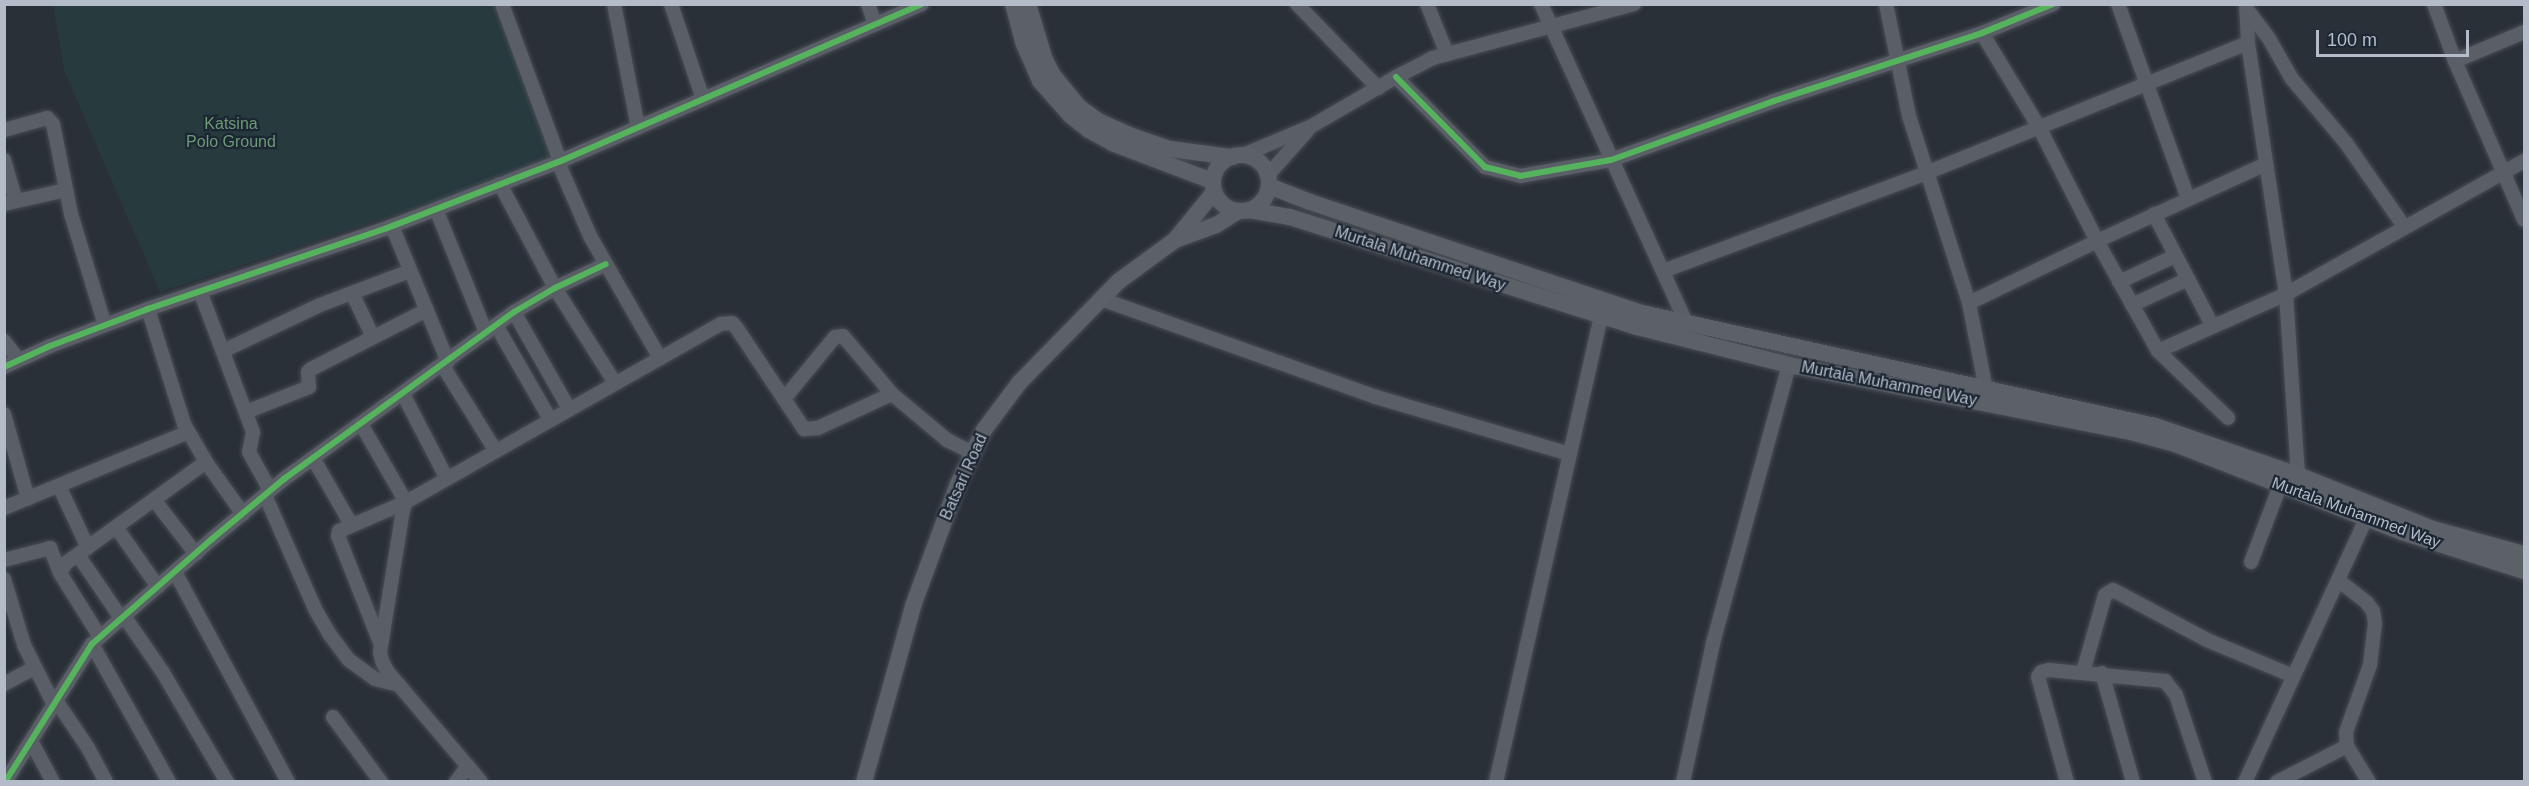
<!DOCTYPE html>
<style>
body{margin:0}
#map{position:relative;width:2529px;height:786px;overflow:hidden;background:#2a3038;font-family:Arial,sans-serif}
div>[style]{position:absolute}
.green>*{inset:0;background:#273a3e}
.roads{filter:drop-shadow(0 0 2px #484c53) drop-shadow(0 0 2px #484c53)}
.minor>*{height:14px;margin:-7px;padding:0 7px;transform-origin:7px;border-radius:7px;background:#5a5e66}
.major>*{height:16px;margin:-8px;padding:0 8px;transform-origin:8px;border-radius:8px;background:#5c6168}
.major>.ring{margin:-8px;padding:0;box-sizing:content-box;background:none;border:16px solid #5c6168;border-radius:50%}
.cycleway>*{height:6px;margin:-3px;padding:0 3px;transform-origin:3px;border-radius:3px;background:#56b35d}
span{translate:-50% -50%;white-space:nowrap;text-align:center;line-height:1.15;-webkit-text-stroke:4.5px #1d2633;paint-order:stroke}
.park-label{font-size:16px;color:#6b9a76}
.street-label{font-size:16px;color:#b4bcc9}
.frame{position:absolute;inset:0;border:6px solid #b4bcc9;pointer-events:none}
.scale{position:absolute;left:2316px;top:30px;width:153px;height:27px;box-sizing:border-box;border:3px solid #b4bcc9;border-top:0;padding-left:8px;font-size:18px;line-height:21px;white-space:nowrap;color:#b4bcc9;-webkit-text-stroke:4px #1d2633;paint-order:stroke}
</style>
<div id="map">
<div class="green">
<div style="clip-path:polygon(53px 5px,505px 5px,562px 160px,160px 292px,64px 70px)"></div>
</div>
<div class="roads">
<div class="minor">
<div style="left:502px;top:4px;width:167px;rotate:69.7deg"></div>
<div style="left:614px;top:4px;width:126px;rotate:79deg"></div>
<div style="left:671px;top:4px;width:100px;rotate:71.4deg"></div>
<div style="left:868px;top:4px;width:21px;rotate:71deg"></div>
<div style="left:1297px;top:4px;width:117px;rotate:46deg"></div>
<div style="left:1427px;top:4px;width:54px;rotate:68.2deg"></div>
<div style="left:1541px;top:4px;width:352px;rotate:65.5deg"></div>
<div style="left:1886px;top:4px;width:114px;rotate:78.4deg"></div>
<div style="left:1909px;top:116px;width:196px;rotate:72.2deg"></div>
<div style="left:1969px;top:303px;width:89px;rotate:78.9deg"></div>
<div style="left:2118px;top:4px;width:206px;rotate:70.2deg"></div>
<div style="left:2246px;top:4px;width:39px;rotate:87deg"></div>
<div style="left:2248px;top:43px;width:254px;rotate:81.4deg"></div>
<div style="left:2286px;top:294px;width:181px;rotate:86.2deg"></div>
<div style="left:2434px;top:4px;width:61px;rotate:69.8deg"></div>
<div style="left:2455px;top:61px;width:173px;rotate:66.5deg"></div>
<div style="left:2246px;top:8px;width:36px;rotate:53deg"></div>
<div style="left:2268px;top:37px;width:48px;rotate:60.3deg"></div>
<div style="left:2292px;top:79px;width:84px;rotate:49.8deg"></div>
<div style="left:2346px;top:143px;width:103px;rotate:55.2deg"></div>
<div style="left:1982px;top:33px;width:110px;rotate:58.8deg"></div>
<div style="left:2039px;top:127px;width:128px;rotate:63deg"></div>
<div style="left:2097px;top:241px;width:126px;rotate:61deg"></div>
<div style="left:2158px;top:351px;width:97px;rotate:43.7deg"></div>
<div style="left:2455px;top:61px;width:75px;rotate:-22.8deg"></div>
<div style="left:1396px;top:77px;width:127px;rotate:45.3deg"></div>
<div style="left:1485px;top:167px;width:36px;rotate:14deg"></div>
<div style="left:1520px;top:176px;width:92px;rotate:-10deg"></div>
<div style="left:1611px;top:160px;width:173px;rotate:-19.9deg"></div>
<div style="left:1774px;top:101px;width:219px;rotate:-18.1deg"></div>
<div style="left:1982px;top:33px;width:77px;rotate:-22.2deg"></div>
<div style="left:4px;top:130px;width:45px;rotate:-15.6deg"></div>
<div style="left:47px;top:118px;width:8px;rotate:45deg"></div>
<div style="left:53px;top:124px;width:92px;rotate:78.7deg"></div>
<div style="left:71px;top:214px;width:116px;rotate:73deg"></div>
<div style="left:1243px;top:155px;width:73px;rotate:-22.7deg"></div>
<div style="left:1310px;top:127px;width:99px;rotate:-30.2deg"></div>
<div style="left:1396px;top:77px;width:42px;rotate:-27.2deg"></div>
<div style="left:1433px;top:58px;width:208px;rotate:-15deg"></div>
<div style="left:4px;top:160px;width:43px;rotate:73.7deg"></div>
<div style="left:558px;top:162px;width:81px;rotate:66.6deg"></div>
<div style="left:590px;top:236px;width:141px;rotate:60.2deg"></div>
<div style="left:1268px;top:175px;width:59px;rotate:-48.4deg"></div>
<div style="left:500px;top:184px;width:118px;rotate:62.1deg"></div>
<div style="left:555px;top:288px;width:112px;rotate:57.7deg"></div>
<div style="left:4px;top:204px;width:64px;rotate:-12.7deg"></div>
<div style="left:436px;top:209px;width:134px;rotate:68deg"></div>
<div style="left:2154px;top:214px;width:127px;rotate:62.4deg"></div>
<div style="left:392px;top:226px;width:147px;rotate:67.6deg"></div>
<div style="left:1663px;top:271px;width:281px;rotate:-20.4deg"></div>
<div style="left:1926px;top:173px;width:347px;rotate:-22deg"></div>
<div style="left:2119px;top:282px;width:62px;rotate:-24.9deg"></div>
<div style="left:200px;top:291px;width:151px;rotate:69.4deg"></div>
<div style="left:253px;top:432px;width:20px;rotate:101deg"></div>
<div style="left:249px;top:452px;width:43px;rotate:61.1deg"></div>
<div style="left:352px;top:293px;width:49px;rotate:64.5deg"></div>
<div style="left:1101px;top:299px;width:292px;rotate:19.6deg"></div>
<div style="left:1376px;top:397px;width:202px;rotate:16.4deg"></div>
<div style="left:1969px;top:303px;width:142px;rotate:-25.8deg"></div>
<div style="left:2097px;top:241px;width:186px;rotate:-24.5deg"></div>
<div style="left:2132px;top:305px;width:62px;rotate:-24.9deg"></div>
<div style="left:148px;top:309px;width:121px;rotate:72.6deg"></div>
<div style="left:184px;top:424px;width:44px;rotate:59.9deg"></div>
<div style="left:206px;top:462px;width:64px;rotate:54.6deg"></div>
<div style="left:514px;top:312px;width:112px;rotate:60.4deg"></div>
<div style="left:496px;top:325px;width:108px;rotate:60.1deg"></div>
<div style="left:4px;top:341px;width:24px;rotate:52deg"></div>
<div style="left:223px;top:351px;width:107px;rotate:-25.4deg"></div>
<div style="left:320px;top:305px;width:96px;rotate:-20.7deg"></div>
<div style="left:2158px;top:351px;width:140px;rotate:-24deg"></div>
<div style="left:2286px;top:294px;width:273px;rotate:-29.2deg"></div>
<div style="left:443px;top:366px;width:99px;rotate:58.2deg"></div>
<div style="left:4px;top:367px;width:51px;rotate:-24.5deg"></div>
<div style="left:50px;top:346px;width:105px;rotate:-20.7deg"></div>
<div style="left:148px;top:309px;width:252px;rotate:-18.7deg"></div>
<div style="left:387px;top:228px;width:189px;rotate:-21.1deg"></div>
<div style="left:563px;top:160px;width:391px;rotate:-23.5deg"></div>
<div style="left:403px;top:394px;width:93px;rotate:62.6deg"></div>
<div style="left:784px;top:399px;width:80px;rotate:-50.6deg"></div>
<div style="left:835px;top:337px;width:8px;rotate:-7deg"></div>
<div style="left:843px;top:336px;width:76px;rotate:49.8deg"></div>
<div style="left:892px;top:394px;width:72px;rotate:39.9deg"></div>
<div style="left:947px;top:440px;width:27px;rotate:27deg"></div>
<div style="left:246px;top:412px;width:68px;rotate:-21.6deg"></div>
<div style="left:309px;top:387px;width:15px;rotate:-94deg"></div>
<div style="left:308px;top:372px;width:4px;rotate:-45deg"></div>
<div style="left:311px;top:369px;width:130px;rotate:-27deg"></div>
<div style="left:4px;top:414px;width:88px;rotate:74.2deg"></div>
<div style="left:361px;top:424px;width:90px;rotate:60deg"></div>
<div style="left:313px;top:458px;width:76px;rotate:60.1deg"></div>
<div style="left:59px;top:486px;width:68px;rotate:64.9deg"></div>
<div style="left:265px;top:495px;width:124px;rotate:66.3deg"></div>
<div style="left:315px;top:609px;width:30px;rotate:60deg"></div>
<div style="left:330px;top:635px;width:31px;rotate:53deg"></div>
<div style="left:349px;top:660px;width:32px;rotate:36deg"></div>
<div style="left:375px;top:679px;width:25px;rotate:14deg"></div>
<div style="left:155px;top:501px;width:67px;rotate:52.3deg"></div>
<div style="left:406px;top:502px;width:9px;rotate:111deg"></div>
<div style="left:403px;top:510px;width:144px;rotate:99.2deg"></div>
<div style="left:380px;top:652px;width:9px;rotate:77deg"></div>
<div style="left:382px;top:661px;width:11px;rotate:63deg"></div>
<div style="left:387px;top:671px;width:145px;rotate:49.7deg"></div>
<div style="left:4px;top:508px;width:199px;rotate:-22.4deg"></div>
<div style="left:116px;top:527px;width:73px;rotate:55deg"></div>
<div style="left:78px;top:555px;width:76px;rotate:55.7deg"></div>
<div style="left:4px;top:560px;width:48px;rotate:-14.6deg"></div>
<div style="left:50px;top:548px;width:27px;rotate:68deg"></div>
<div style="left:60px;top:573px;width:75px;rotate:58deg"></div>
<div style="left:2251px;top:562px;width:81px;rotate:-69.1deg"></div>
<div style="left:175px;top:572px;width:238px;rotate:61.7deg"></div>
<div style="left:60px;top:573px;width:12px;rotate:-59deg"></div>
<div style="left:66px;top:563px;width:173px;rotate:-35.8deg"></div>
<div style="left:4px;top:579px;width:69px;rotate:73.1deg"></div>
<div style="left:24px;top:645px;width:65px;rotate:63.4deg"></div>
<div style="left:2338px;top:580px;width:37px;rotate:38deg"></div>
<div style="left:2367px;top:603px;width:10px;rotate:53deg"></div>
<div style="left:2373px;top:611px;width:12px;rotate:81deg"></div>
<div style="left:2375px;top:623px;width:42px;rotate:96.8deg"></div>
<div style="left:2370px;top:665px;width:71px;rotate:109.7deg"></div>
<div style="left:2346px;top:732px;width:14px;rotate:86deg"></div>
<div style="left:2347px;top:746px;width:42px;rotate:58.6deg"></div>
<div style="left:124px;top:616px;width:67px;rotate:55.4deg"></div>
<div style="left:162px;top:671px;width:129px;rotate:59.6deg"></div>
<div style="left:92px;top:644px;width:158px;rotate:60.8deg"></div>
<div style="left:381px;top:645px;width:117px;rotate:-111.5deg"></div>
<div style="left:338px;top:536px;width:5px;rotate:-79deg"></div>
<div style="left:339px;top:531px;width:73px;rotate:-23.4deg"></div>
<div style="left:406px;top:502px;width:362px;rotate:-29.5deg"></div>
<div style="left:721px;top:324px;width:11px;rotate:-5deg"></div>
<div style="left:732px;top:323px;width:6px;rotate:45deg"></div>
<div style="left:736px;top:327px;width:123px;rotate:56.3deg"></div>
<div style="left:804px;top:429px;width:14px;rotate:-4deg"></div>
<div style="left:818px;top:428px;width:81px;rotate:-24.7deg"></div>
<div style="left:2083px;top:672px;width:80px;rotate:-74.1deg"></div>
<div style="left:2105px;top:595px;width:9px;rotate:-32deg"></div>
<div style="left:2113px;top:590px;width:106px;rotate:28deg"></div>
<div style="left:2207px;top:640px;width:93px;rotate:22.7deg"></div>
<div style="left:2102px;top:673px;width:113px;rotate:74.1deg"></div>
<div style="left:4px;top:684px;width:34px;rotate:-28deg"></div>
<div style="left:55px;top:699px;width:59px;rotate:56deg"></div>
<div style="left:88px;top:748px;width:38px;rotate:62deg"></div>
<div style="left:333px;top:717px;width:81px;rotate:53.6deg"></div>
<div style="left:31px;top:741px;width:47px;rotate:61.8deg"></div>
<div style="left:5px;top:782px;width:163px;rotate:-57.8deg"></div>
<div style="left:92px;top:644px;width:159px;rotate:-41.2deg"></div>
<div style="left:212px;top:539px;width:94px;rotate:-39.8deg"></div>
<div style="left:284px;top:479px;width:284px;rotate:-36deg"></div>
<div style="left:514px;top:312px;width:48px;rotate:-30.3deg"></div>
<div style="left:555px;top:288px;width:56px;rotate:-25.2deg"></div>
<div style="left:456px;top:782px;width:20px;rotate:-53deg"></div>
<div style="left:1496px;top:782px;width:478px;rotate:-77.3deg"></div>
<div style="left:1683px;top:782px;width:142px;rotate:-77.8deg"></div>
<div style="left:1713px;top:643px;width:288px;rotate:-74.7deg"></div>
<div style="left:2067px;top:782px;width:109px;rotate:-105.4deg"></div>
<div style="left:2038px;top:677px;width:6px;rotate:-59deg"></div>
<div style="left:2041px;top:672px;width:8px;rotate:-14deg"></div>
<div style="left:2049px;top:670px;width:117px;rotate:5.4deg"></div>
<div style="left:2165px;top:681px;width:18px;rotate:52deg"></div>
<div style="left:2176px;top:695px;width:92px;rotate:71.6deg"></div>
<div style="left:2245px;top:782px;width:289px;rotate:-65.3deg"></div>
<div style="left:2277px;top:782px;width:79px;rotate:-27.2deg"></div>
</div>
<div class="major">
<div style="left:1013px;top:4px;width:39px;rotate:75deg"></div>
<div style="left:1023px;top:42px;width:43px;rotate:66.4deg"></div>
<div style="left:1040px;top:81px;width:47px;rotate:48.5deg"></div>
<div style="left:1071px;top:116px;width:23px;rotate:38deg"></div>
<div style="left:1089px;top:130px;width:26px;rotate:29deg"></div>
<div style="left:1112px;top:143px;width:107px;rotate:20.8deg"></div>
<div style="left:1028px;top:4px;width:59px;rotate:73.1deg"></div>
<div style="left:1045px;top:60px;width:16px;rotate:63deg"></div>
<div style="left:1052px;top:74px;width:43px;rotate:50.7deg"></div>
<div style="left:1079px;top:107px;width:24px;rotate:36deg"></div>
<div style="left:1098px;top:121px;width:37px;rotate:24deg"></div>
<div style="left:1132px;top:136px;width:40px;rotate:18.9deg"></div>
<div style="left:1170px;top:149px;width:63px;rotate:7.4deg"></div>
<div class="ring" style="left:1213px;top:155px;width:40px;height:40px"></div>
<div style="left:1269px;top:186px;width:44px;rotate:21.3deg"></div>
<div style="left:1310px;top:202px;width:350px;rotate:18.5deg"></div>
<div style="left:1642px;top:313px;width:525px;rotate:12.42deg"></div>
<div style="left:2155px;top:426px;width:151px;rotate:18.9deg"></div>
<div style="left:2298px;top:475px;width:145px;rotate:21.8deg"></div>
<div style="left:2433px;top:529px;width:94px;rotate:15.4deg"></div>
<div style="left:1249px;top:210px;width:42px;rotate:9.7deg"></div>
<div style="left:1290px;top:217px;width:364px;rotate:17.6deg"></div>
<div style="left:1637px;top:327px;width:157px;rotate:14deg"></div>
<div style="left:1789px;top:365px;width:349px;rotate:11.1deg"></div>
<div style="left:2131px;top:432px;width:46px;rotate:15.3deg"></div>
<div style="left:2175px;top:444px;width:243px;rotate:21.2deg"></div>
<div style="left:2402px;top:532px;width:128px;rotate:17.7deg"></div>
<div style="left:1175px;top:240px;width:44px;rotate:-20.1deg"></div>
<div style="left:1216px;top:225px;width:26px;rotate:-32deg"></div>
<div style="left:864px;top:782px;width:183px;rotate:-74.4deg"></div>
<div style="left:913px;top:606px;width:130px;rotate:-69.8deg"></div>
<div style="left:958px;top:484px;width:60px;rotate:-64.3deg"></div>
<div style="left:984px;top:430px;width:59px;rotate:-53.3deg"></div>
<div style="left:1019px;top:383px;width:143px;rotate:-45.6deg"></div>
<div style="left:1119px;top:281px;width:69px;rotate:-36.2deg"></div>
<div style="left:1175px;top:240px;width:62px;rotate:-50.9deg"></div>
</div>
</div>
<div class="cycleway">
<div style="left:1396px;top:77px;width:127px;rotate:45.3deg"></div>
<div style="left:1485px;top:167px;width:36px;rotate:14deg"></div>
<div style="left:1520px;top:176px;width:92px;rotate:-10deg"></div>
<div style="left:1611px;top:160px;width:173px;rotate:-19.9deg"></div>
<div style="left:1774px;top:101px;width:219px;rotate:-18.1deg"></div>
<div style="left:1982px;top:33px;width:77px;rotate:-22.2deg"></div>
<div style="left:4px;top:367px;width:51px;rotate:-24.5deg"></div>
<div style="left:50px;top:346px;width:105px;rotate:-20.7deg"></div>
<div style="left:148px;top:309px;width:252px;rotate:-18.7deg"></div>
<div style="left:387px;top:228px;width:189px;rotate:-21.1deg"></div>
<div style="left:563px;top:160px;width:391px;rotate:-23.5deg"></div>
<div style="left:5px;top:782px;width:163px;rotate:-57.8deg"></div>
<div style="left:92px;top:644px;width:159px;rotate:-41.2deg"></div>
<div style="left:212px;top:539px;width:94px;rotate:-39.8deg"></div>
<div style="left:284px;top:479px;width:284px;rotate:-36deg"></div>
<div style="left:514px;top:312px;width:48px;rotate:-30.3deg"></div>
<div style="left:555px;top:288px;width:56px;rotate:-25.2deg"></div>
</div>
<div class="park-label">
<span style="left:231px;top:133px">Katsina<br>Polo Ground</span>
</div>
<div class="street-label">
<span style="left:1420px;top:259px;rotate:18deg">Murtala Muhammed Way</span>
<span style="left:1889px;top:384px;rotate:11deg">Murtala Muhammed Way</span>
<span style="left:964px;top:477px;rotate:-66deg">Batsari Road</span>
<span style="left:2356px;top:513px;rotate:20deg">Murtala Muhammed Way</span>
</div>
<div class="frame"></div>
<div class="scale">100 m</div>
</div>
